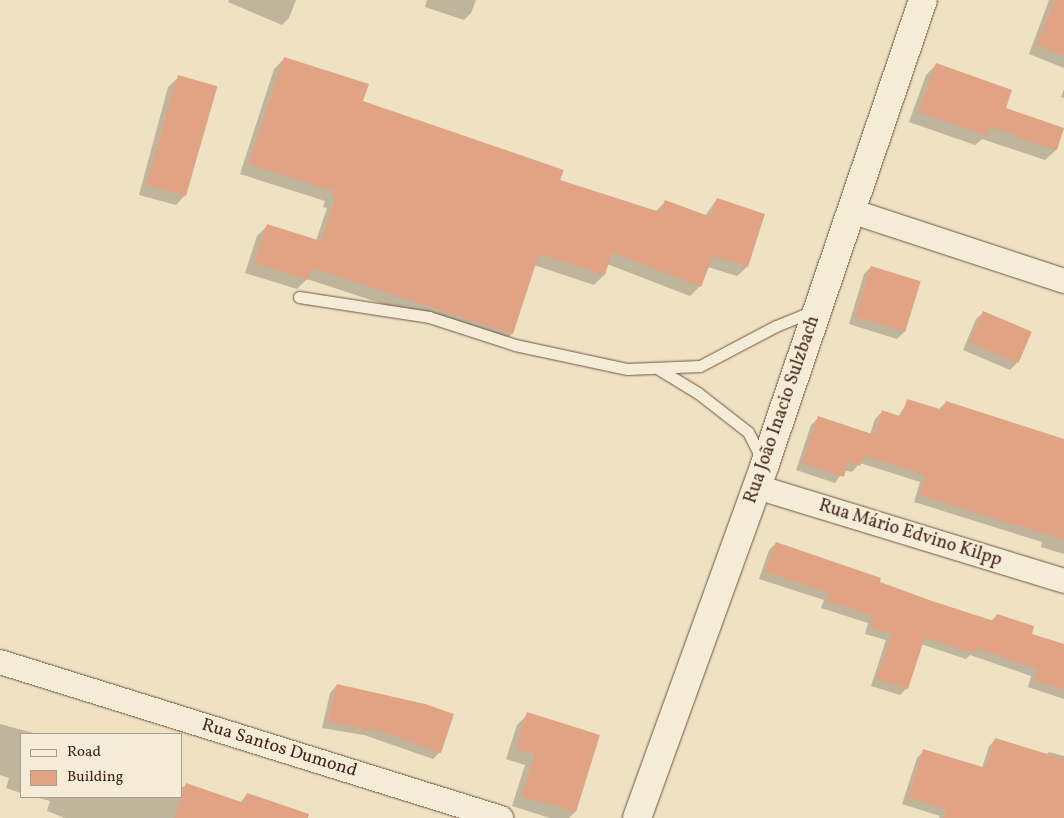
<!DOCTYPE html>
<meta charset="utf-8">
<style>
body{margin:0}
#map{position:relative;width:1064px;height:818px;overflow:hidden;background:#efe2c3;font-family:Vollkorn,serif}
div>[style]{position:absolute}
.shadow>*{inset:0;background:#0003}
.building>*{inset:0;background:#e2a384;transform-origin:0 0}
.roads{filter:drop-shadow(0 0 1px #705642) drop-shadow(0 0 1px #705642)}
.service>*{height:11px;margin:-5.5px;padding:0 5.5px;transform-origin:5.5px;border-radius:5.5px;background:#f5ecd8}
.minor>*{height:24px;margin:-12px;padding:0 12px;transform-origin:12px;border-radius:12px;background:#f5ecd8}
.tertiary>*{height:28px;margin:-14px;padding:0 14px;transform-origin:14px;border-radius:14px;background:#f5ecd8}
span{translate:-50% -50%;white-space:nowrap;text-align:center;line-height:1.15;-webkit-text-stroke:4.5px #f5ecd8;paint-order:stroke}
.street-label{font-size:18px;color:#452717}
.legend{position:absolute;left:20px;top:733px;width:162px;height:65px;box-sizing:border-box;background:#f5ecd8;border:1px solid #af9d8b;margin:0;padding:6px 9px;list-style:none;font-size:15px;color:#452717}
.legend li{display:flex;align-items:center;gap:10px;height:25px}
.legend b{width:25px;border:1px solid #af9d8b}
</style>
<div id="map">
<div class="shadow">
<div style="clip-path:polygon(229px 0,296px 0,289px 18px,282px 25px,228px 2px)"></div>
<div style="clip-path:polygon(427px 0,476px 0,471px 13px,464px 20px,425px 7px)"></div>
<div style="clip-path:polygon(1049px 0,1064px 0,1064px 68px,1029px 54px)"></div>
<div style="clip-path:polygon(284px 59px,362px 101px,559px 181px,655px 212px,665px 202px,705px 216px,717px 199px,747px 267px,737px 276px,708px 267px,700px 286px,690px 296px,607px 264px,604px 275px,594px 285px,534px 265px,512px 334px,502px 343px,307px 279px,297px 289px,245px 273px,257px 236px,267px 226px,316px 241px,327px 208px,323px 207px,325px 201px,240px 174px,274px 69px)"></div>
<div style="clip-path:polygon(936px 65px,1004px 108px,1063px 129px,1056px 150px,1045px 160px,982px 139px,975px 145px,909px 122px,926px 75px)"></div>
<div style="clip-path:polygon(179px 77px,186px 194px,176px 205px,139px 195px,168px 87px)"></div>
<div style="clip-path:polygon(1064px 89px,1064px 98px,1061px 97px)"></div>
<div style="clip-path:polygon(871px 267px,904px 332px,897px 339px,849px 324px,864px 274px)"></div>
<div style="clip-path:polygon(984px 312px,1017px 363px,1010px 370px,963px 350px,976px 319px)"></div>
<div style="clip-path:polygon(908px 401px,938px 410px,946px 402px,1064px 440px,1064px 554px,1041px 547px,1042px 542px,914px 502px,920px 482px,860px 463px,852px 472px,844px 470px,835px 483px,796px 470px,811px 425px,818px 418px,870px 435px,875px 419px,882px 412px,898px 417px)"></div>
<div style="clip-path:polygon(776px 543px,932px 602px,991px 621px,997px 615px,1030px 634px,1064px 645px,1064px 699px,1028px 687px,1031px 676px,970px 655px,966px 659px,921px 644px,907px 688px,900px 695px,871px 686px,886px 640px,865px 634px,868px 623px,821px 608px,824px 600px,759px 579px,769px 550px)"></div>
<div style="clip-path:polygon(337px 685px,440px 752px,433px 759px,364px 735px,322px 728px,330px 693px)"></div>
<div style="clip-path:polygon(528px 714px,598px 736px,575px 812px,569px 818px,550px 818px,512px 806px,525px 765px,506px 759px,517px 725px)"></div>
<div style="clip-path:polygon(0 724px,37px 734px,21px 734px,21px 793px,6px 788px,9px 778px,0 775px)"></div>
<div style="clip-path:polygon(996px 739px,1046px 755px,1049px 752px,1064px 756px,1064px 818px,939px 818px,940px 816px,902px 804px,917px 758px,924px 751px,982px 768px,989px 746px)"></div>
<div style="clip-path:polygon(187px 785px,240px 803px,247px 794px,285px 818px,65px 818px,47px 811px,50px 801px,35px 797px,181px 797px,181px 788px)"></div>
</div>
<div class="building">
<div style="clip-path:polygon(1055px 0,1064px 0,1064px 56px,1037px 45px)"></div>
<div style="clip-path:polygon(284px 57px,369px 84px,363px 101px,564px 170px,560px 180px,660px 212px,665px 200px,711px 217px,717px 198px,765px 214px,748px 267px,713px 256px,701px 287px,612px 252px,605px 275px,539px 254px,513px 334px,312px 268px,308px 280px,254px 263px,267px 224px,321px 241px,336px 198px,332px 197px,334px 191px,249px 164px)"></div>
<div style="clip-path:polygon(936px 63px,1012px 90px,1006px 108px,1064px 128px,1057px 150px,990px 127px,987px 136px,919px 112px)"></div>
<div style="left:178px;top:75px;width:41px;height:114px;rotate:16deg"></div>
<div style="left:871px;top:266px;width:52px;height:53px;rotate:17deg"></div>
<div style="left:983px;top:311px;width:53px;height:34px;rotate:23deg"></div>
<div style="clip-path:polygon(907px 399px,943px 410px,946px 401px,1064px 439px,1064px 540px,920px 495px,926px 475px,864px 456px,860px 466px,848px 462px,844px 477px,802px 463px,818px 416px,875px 435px,882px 410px,902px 417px)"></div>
<div style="clip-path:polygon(776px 542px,881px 578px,880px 582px,932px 601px,994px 621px,997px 614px,1034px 626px,1032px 634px,1064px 644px,1064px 690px,1034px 680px,1038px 669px,976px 648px,974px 653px,925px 637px,908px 689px,877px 679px,892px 634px,871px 627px,874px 616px,827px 601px,830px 593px,765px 572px)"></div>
<div style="clip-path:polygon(337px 684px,425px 704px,454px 714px,441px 753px,371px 728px,370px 731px,328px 721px)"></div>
<div style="clip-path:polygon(527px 712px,600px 735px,576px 812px,522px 796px,535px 754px,516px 749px)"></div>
<div style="clip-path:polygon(995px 738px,1064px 759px,1064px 818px,944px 818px,946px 809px,909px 797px,923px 749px,986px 768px)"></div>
<div style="clip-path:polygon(186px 783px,244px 803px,247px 793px,309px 814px,308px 818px,175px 818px)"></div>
</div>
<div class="roads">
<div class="service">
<div style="left:299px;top:297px;width:132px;rotate:8.7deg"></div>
<div style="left:429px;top:317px;width:90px;rotate:18deg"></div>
<div style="left:515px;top:345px;width:115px;rotate:12.1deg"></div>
<div style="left:627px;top:369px;width:73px;rotate:-2.4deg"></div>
<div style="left:700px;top:366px;width:86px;rotate:-27.8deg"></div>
<div style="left:776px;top:326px;width:40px;rotate:-22deg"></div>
<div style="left:657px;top:368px;width:48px;rotate:31.4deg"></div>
<div style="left:698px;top:393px;width:63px;rotate:38deg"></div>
<div style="left:748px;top:432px;width:31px;rotate:63deg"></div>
</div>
<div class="minor">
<div style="left:851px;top:211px;width:224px;rotate:18.2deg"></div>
<div style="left:757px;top:487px;width:321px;rotate:17deg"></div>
<div style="left:0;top:662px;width:525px;rotate:17.3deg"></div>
</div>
<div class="tertiary">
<div style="left:637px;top:818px;width:376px;rotate:-70.1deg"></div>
<div style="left:765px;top:464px;width:490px;rotate:-71.2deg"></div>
</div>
</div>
<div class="street-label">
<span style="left:783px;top:410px;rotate:-71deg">Rua João Inacio Sulzbach</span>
<span style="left:910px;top:534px;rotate:17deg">Rua Mário Edvino Kilpp</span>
<span style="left:279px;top:749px;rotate:17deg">Rua Santos Dumond</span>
</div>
<ul class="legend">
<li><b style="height:6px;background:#f5ecd8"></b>Road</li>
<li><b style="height:14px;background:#e2a384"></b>Building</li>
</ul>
</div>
